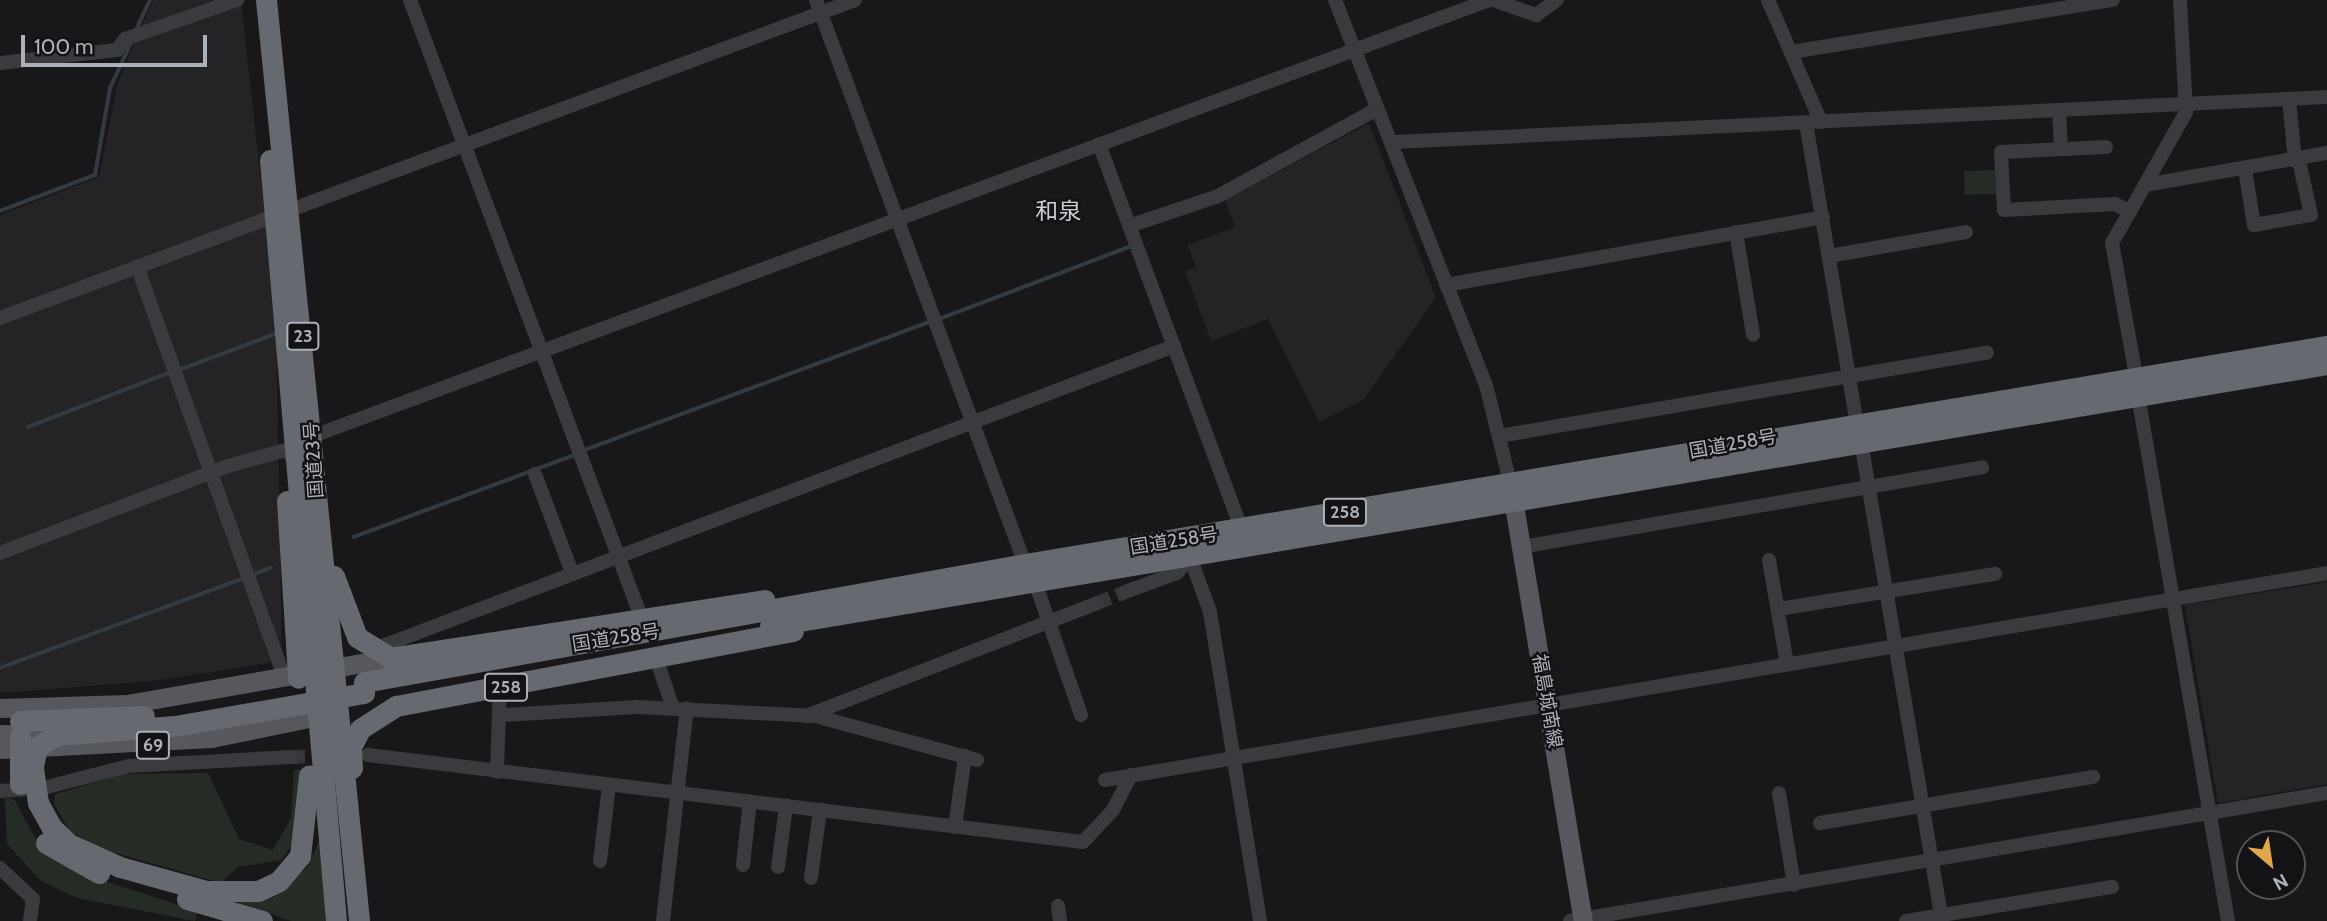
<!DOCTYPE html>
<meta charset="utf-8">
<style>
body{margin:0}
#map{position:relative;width:2327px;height:921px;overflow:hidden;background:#18181a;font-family:Cabin,"Noto Sans JP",sans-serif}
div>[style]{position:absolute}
.built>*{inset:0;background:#242427}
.green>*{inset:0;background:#252c25;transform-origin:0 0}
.stream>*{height:3.5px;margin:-1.75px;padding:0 1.75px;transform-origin:1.75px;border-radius:1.75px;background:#333b42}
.minor-tunnel>*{height:14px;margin-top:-7px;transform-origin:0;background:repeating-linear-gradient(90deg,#36363a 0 14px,transparent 0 21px)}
.minor>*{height:14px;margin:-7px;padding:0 7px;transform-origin:7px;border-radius:7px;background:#3a3b3e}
.major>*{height:19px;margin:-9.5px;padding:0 9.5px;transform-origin:9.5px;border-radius:9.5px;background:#56585d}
.highway>*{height:21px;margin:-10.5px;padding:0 10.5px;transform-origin:10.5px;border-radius:10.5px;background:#66696f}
.highway-bridge>*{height:21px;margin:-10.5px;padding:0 10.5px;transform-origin:10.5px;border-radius:10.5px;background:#66696f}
span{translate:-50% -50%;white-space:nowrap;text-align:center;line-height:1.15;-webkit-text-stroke:5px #131315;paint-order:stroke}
.shield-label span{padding:2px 5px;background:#131315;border:2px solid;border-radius:5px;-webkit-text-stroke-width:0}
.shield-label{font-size:18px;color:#acb0b8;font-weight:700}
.street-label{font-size:19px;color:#acb0b8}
.quarter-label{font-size:23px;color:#cccfd5}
.north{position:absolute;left:2236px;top:830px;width:70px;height:70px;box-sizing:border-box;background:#131315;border:2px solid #505256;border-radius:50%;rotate:151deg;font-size:19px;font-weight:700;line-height:28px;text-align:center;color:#acb0b8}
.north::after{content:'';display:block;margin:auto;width:24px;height:32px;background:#dfa74b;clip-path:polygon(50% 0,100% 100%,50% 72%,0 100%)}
.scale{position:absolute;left:21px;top:35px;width:186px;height:32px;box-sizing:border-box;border:4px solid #acb0b8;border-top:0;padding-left:9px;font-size:21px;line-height:24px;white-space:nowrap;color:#acb0b8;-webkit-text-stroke:5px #131315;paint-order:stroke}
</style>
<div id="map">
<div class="built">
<div style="clip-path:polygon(153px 0,241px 0,276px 319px,282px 653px,268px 663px,153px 681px,0 693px,0 215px,99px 177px,118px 82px)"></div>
<div style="clip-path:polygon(1369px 123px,1436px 298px,1363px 400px,1319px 422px,1268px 319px,1211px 341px,1185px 271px,1196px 267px,1187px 245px,1235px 227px,1225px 200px)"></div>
<div style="clip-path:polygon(2327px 582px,2327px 784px,2218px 803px,2185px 605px)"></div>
</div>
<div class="green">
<div style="left:1995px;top:170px;width:24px;height:31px;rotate:88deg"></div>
<div style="clip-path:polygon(301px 769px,304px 814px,292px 845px,281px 860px,238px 867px,221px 883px,98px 848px,70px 831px,54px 804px,55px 794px,125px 774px,208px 773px,239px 839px,273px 850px,291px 818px,294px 770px)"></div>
<div style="clip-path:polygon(5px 798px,14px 799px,40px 847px,74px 871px,197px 911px,195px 921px,77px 898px,41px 881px,7px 844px)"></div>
<div style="clip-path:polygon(319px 841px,332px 921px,291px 921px,234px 901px,288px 885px,308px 866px)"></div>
</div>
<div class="stream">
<div style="left:136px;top:30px;width:33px;rotate:-65deg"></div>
<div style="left:0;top:211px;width:102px;rotate:-20.8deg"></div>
<div style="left:95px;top:175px;width:88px;rotate:-80.2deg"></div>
<div style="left:110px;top:88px;width:52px;rotate:-64.9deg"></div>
<div style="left:942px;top:318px;width:203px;rotate:-20.8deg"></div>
<div style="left:182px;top:369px;width:99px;rotate:-20.6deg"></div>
<div style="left:28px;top:427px;width:151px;rotate:-21deg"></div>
<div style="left:585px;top:450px;width:365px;rotate:-20.4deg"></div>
<div style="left:354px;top:537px;width:233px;rotate:-20.4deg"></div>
<div style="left:255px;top:574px;width:17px;rotate:-21deg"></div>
<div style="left:0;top:668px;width:261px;rotate:-20.2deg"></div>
</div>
<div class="minor-tunnel">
<div style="left:1097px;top:603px;width:30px;rotate:-21deg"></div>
<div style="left:291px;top:757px;width:38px;rotate:-2deg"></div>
</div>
<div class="minor">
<div style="left:410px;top:0;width:659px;rotate:69.47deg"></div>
<div style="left:816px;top:0;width:601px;rotate:69.67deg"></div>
<div style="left:1335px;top:0;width:414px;rotate:68.6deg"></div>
<div style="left:1486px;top:385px;width:100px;rotate:76.1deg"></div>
<div style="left:1493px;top:0;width:46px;rotate:19.2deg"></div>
<div style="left:1536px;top:15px;width:26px;rotate:-36deg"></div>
<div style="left:1768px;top:0;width:133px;rotate:66.5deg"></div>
<div style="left:1791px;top:52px;width:326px;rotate:-9.2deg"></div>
<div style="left:0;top:63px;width:118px;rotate:-6.3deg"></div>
<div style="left:117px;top:50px;width:14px;rotate:-54deg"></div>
<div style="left:125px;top:39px;width:119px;rotate:-19.2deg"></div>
<div style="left:2289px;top:99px;width:62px;rotate:84.5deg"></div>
<div style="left:2059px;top:111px;width:38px;rotate:87deg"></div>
<div style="left:1806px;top:123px;width:304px;rotate:80.4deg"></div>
<div style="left:1394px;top:142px;width:934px;rotate:-2.76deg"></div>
<div style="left:1099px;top:144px;width:412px;rotate:69.7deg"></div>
<div style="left:2106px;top:147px;width:105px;rotate:177.3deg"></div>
<div style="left:2001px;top:152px;width:58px;rotate:87deg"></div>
<div style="left:2004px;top:210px;width:111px;rotate:-3.1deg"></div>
<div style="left:2115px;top:204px;width:17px;rotate:28deg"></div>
<div style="left:2245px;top:169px;width:57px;rotate:80.9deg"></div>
<div style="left:2254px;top:225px;width:58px;rotate:-10deg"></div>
<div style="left:2311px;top:215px;width:55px;rotate:-102.5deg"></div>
<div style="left:2145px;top:185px;width:185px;rotate:-10deg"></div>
<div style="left:1129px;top:226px;width:94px;rotate:-18.6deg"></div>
<div style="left:1218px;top:196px;width:179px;rotate:-28.7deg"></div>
<div style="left:1736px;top:232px;width:104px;rotate:80.6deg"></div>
<div style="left:1829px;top:256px;width:139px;rotate:-9.9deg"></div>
<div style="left:137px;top:266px;width:427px;rotate:70.3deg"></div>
<div style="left:1446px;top:285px;width:383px;rotate:-10.2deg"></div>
<div style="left:0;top:318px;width:912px;rotate:-20.4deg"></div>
<div style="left:2136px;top:376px;width:135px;rotate:-100.2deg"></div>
<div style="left:2112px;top:243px;width:150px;rotate:-60.5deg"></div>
<div style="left:2186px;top:112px;width:112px;rotate:-93.1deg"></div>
<div style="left:2138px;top:395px;width:534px;rotate:80.29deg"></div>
<div style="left:313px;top:436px;width:1254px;rotate:-20.34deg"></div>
<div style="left:1499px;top:436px;width:495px;rotate:-9.7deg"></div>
<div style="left:1861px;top:442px;width:486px;rotate:80.4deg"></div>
<div style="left:535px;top:474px;width:103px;rotate:69.4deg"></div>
<div style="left:1521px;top:547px;width:468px;rotate:-9.8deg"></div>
<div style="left:0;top:553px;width:244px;rotate:-20.9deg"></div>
<div style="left:228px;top:466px;width:60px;rotate:-15.4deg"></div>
<div style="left:286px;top:450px;width:13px;rotate:48deg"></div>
<div style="left:1190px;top:557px;width:59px;rotate:70deg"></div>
<div style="left:1210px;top:612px;width:313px;rotate:80.8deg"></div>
<div style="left:1769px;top:560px;width:106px;rotate:80.2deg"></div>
<div style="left:1035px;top:582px;width:141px;rotate:70.9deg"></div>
<div style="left:1125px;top:592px;width:55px;rotate:-20.1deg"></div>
<div style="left:1177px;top:573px;width:21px;rotate:-51deg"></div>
<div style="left:1778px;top:609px;width:220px;rotate:-9.2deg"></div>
<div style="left:372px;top:650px;width:858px;rotate:-20.76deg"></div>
<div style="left:657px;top:661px;width:50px;rotate:71.2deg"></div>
<div style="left:502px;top:715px;width:135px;rotate:-3.4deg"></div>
<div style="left:637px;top:707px;width:178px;rotate:2.9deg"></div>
<div style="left:815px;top:716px;width:168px;rotate:15.2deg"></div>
<div style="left:806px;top:716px;width:312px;rotate:-21.2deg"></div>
<div style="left:368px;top:755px;width:720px;rotate:6.94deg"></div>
<div style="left:1083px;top:842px;width:44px;rotate:-46.8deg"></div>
<div style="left:1113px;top:810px;width:39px;rotate:-63deg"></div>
<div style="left:497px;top:772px;width:90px;rotate:-88.1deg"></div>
<div style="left:1105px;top:780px;width:1239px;rotate:-9.61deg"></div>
<div style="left:0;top:791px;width:43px;rotate:-4deg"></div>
<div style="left:43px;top:788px;width:89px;rotate:-14.3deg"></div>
<div style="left:129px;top:766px;width:162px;rotate:-3.2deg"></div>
<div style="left:1779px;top:793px;width:93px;rotate:80.7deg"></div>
<div style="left:1820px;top:823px;width:277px;rotate:-9.6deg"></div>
<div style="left:955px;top:827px;width:72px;rotate:-82deg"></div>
<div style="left:600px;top:861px;width:77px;rotate:-83.2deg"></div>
<div style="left:743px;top:865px;width:64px;rotate:-83.8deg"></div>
<div style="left:778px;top:867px;width:62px;rotate:-82.5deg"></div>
<div style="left:0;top:868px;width:45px;rotate:43.2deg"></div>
<div style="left:33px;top:899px;width:22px;rotate:98deg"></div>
<div style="left:811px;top:878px;width:69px;rotate:-82.5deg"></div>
<div style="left:1058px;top:906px;width:15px;rotate:82deg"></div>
<div style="left:663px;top:921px;width:214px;rotate:-83.6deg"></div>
<div style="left:1570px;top:921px;width:768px;rotate:-9.6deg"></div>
<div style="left:1906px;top:921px;width:209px;rotate:-9.4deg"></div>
</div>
<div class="major">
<div style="left:1511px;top:487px;width:440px;rotate:80.6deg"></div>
<div style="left:0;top:708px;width:127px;rotate:-1.8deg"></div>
<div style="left:127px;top:704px;width:267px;rotate:-9.9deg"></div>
<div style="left:0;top:734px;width:56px;rotate:1deg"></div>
<div style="left:0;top:749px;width:211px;rotate:-3deg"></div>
<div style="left:211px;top:738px;width:100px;rotate:-11.5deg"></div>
<div style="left:309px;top:718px;width:23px;rotate:-49deg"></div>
</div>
<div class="highway">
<div style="left:266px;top:0;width:926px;rotate:84.23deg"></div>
<div style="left:270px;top:160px;width:764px;rotate:85.04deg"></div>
<div style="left:287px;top:501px;width:177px;rotate:86.4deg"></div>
<div style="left:334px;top:576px;width:65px;rotate:69.3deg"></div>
<div style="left:357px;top:637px;width:39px;rotate:32deg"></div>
<div style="left:390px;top:658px;width:379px;rotate:-8.8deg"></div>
<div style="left:770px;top:626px;width:1579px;rotate:-9.55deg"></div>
<div style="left:364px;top:682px;width:671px;rotate:-10.12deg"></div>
<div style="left:1025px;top:564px;width:1320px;rotate:-9.51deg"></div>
<div style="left:352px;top:768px;width:21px;rotate:-93deg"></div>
<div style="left:351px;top:747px;width:20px;rotate:-63deg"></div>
<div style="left:360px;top:729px;width:43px;rotate:-32.6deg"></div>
<div style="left:396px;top:706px;width:404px;rotate:-10.7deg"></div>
<div style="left:52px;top:828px;width:23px;rotate:43deg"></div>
<div style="left:69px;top:844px;width:56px;rotate:24.3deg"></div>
<div style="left:120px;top:867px;width:89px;rotate:15.6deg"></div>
<div style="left:206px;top:891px;width:52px"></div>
<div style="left:258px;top:891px;width:23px;rotate:-25deg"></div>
<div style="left:279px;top:881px;width:33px;rotate:-50deg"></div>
<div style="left:300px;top:856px;width:81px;rotate:-83.6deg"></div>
<div style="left:46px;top:843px;width:61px;rotate:29.5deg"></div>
<div style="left:187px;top:899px;width:78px;rotate:16.3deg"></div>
</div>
<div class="highway-bridge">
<div style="left:20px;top:721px;width:124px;rotate:-2.3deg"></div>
<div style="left:20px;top:735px;width:49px;rotate:90deg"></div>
<div style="left:52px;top:828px;width:29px;rotate:-119deg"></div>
<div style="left:38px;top:803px;width:37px;rotate:-98deg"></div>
<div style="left:33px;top:766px;width:19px;rotate:-78deg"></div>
<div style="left:37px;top:747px;width:22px;rotate:-32deg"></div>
<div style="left:56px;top:735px;width:119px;rotate:-4.3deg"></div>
<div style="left:175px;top:726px;width:192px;rotate:-9.9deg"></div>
</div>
<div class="shield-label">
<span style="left:303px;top:336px">23</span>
<span style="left:1345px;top:512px">258</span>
<span style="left:506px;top:687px">258</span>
<span style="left:153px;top:745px">69</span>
</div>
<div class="street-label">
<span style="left:1733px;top:444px;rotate:-10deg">国道258号</span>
<span style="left:314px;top:460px;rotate:-94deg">国道23号</span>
<span style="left:1174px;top:541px;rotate:-9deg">国道258号</span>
<span style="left:616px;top:638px;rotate:-9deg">国道258号</span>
<span style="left:1547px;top:701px;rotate:80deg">福島城南線</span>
</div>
<div class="quarter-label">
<span style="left:1058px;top:211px">和泉</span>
</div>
<div class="north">N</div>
<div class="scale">100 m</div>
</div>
